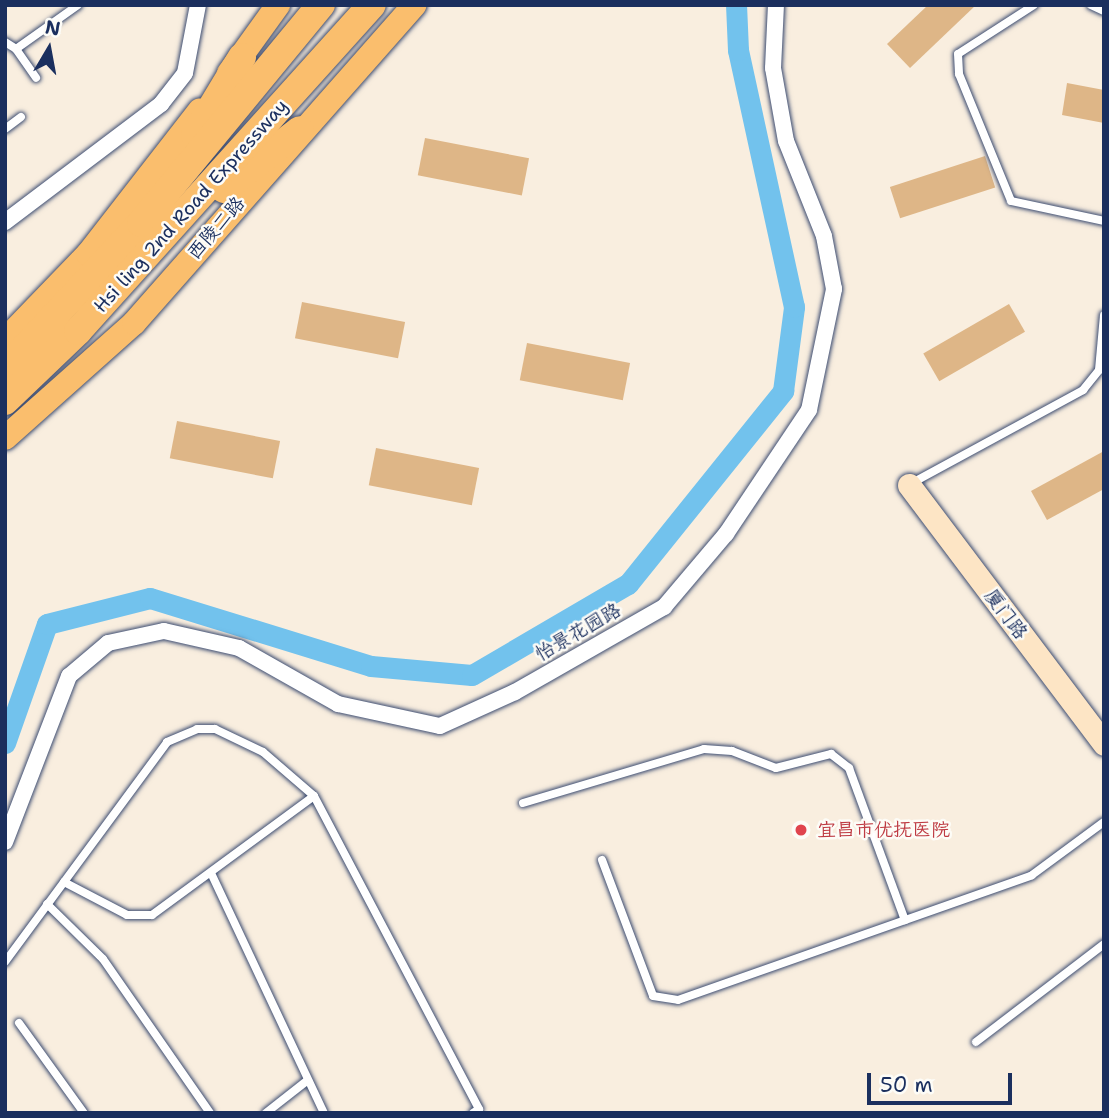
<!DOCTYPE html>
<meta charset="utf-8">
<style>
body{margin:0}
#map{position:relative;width:1109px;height:1118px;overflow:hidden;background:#f9eedf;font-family:"Shantell Sans","LXGW WenKai TC",sans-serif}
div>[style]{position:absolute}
.canal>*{height:21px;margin:-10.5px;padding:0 10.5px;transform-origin:10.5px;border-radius:10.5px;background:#72c2ed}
.building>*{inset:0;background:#deb687;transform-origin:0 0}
.roads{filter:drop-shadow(0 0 2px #3c4c71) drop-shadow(0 0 2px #3c4c71)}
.lane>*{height:8px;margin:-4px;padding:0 4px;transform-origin:4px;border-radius:4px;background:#fff}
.street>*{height:16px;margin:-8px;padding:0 8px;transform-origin:8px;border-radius:8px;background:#fff}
.secondary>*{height:23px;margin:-11.5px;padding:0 11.5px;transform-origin:11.5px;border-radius:11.5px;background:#fde5c5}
.primary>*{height:24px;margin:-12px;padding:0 12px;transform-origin:12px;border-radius:12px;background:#fabe6d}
.highway>*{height:28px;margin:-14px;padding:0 14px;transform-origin:14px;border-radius:14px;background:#fabe6d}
.dots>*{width:19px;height:19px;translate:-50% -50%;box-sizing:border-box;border:4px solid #fdfcf7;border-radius:50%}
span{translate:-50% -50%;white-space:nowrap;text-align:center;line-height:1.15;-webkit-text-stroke:5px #fdfcf7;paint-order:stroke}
.street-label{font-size:19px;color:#1b2f5e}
.health-label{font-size:19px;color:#be3a42}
.left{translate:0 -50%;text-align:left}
.frame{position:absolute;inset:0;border:7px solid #1b2f5e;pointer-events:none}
.north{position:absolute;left:14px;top:14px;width:70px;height:70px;-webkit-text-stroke:5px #fdfcf7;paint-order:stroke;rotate:10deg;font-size:19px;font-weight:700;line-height:28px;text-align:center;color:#1b2f5e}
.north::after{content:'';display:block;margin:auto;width:24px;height:32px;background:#1b2f5e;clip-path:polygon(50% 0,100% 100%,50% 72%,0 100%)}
.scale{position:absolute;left:867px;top:1073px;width:145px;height:32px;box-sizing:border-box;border:4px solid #1b2f5e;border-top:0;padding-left:9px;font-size:21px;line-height:24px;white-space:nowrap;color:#1b2f5e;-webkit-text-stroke:5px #fdfcf7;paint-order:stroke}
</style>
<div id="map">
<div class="canal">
<div style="left:5px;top:743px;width:126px;rotate:-70.6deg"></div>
<div style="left:47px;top:624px;width:106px;rotate:-14.2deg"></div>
<div style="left:150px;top:598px;width:231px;rotate:17.1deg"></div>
<div style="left:371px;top:666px;width:101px;rotate:5.1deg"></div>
<div style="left:472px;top:675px;width:181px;rotate:-30.3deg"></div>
<div style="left:628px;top:584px;width:248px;rotate:-51.2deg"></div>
<div style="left:783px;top:391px;width:85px;rotate:-82.5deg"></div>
<div style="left:794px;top:307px;width:263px;rotate:-102.3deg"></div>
<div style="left:738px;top:50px;width:45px;rotate:-92.5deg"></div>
</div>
<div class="building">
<div style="clip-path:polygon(928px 5px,976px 5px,910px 68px,887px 44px)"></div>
<div style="clip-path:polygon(1067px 83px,1104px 90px,1104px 123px,1062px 115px)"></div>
<div style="left:425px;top:138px;width:106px;height:38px;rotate:11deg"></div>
<div style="left:985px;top:156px;width:33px;height:100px;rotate:72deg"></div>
<div style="left:302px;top:302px;width:105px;height:37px;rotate:11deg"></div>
<div style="left:1009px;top:304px;width:32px;height:99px;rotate:60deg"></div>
<div style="left:527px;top:343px;width:105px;height:38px;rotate:11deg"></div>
<div style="left:177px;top:421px;width:105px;height:38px;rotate:11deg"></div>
<div style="left:376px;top:448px;width:105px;height:38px;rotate:11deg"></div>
<div style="clip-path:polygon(1104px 451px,1104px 489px,1047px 520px,1031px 491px)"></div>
</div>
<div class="roads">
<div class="lane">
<div style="left:1034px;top:5px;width:90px;rotate:147.2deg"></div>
<div style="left:958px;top:54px;width:20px;rotate:87deg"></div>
<div style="left:959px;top:74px;width:137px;rotate:67.7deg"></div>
<div style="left:1011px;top:201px;width:95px;rotate:12.1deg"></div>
<div style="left:1091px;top:5px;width:14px;rotate:25deg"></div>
<div style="left:5px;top:42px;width:13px;rotate:32deg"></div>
<div style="left:16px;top:49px;width:35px;rotate:55deg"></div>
<div style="left:16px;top:49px;width:76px;rotate:-35.4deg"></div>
<div style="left:5px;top:129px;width:20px;rotate:-37deg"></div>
<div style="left:912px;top:483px;width:195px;rotate:-28.5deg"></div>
<div style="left:1083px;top:390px;width:26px;rotate:-51deg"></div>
<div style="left:1099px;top:370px;width:55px;rotate:-84.8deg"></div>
<div style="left:523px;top:803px;width:189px;rotate:-16.6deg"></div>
<div style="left:704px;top:749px;width:28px;rotate:4deg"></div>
<div style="left:732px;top:751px;width:47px;rotate:21.1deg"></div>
<div style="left:776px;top:768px;width:57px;rotate:-14.3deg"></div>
<div style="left:831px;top:754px;width:23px;rotate:38deg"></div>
<div style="left:849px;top:768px;width:162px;rotate:69.8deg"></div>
<div style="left:602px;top:860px;width:145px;rotate:69.4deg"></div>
<div style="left:653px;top:996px;width:25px;rotate:9deg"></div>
<div style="left:678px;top:1000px;width:375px;rotate:-19.4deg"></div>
<div style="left:1032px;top:875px;width:89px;rotate:-36.4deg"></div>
<div style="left:211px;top:873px;width:265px;rotate:64.8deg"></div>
<div style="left:64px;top:882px;width:71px;rotate:27.6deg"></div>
<div style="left:127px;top:915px;width:25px"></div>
<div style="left:152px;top:915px;width:201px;rotate:-36.3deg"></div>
<div style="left:47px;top:904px;width:78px;rotate:44.5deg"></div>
<div style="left:103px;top:959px;width:188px;rotate:55.2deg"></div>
<div style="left:5px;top:962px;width:273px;rotate:-53.6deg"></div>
<div style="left:167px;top:742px;width:33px;rotate:-23deg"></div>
<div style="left:197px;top:729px;width:18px"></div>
<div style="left:215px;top:729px;width:53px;rotate:25.6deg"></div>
<div style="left:263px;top:752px;width:67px;rotate:40.8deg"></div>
<div style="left:314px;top:796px;width:354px;rotate:62.2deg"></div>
<div style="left:479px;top:1109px;width:7px;rotate:146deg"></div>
<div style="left:19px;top:1023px;width:111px;rotate:54.2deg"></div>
<div style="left:976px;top:1042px;width:161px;rotate:-37.4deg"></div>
<div style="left:266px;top:1113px;width:53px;rotate:-38.2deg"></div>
</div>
<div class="street">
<div style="left:5px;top:222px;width:196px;rotate:-37.1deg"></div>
<div style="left:161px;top:104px;width:39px;rotate:-52deg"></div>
<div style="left:185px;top:73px;width:69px;rotate:-79.2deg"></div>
<div style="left:5px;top:842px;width:178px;rotate:-68.9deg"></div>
<div style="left:69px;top:676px;width:51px;rotate:-40.2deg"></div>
<div style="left:108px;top:643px;width:57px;rotate:-12.1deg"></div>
<div style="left:164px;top:631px;width:77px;rotate:12.8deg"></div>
<div style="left:239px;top:648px;width:114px;rotate:29.5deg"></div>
<div style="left:338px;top:704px;width:104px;rotate:12.2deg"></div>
<div style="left:440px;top:726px;width:82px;rotate:-24.4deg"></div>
<div style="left:515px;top:692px;width:172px;rotate:-29.7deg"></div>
<div style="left:664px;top:607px;width:96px;rotate:-49.7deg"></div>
<div style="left:726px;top:534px;width:149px;rotate:-56.2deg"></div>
<div style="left:809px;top:410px;width:124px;rotate:-78.3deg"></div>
<div style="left:834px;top:289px;width:54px;rotate:-100.7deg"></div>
<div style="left:824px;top:236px;width:102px;rotate:-111.8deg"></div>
<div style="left:786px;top:141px;width:74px;rotate:-100.1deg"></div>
<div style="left:773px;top:68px;width:63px;rotate:-87.3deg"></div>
</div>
<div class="secondary">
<div style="left:909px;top:485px;width:324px;rotate:53deg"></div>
</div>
<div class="primary">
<div style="left:229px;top:73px;width:84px;rotate:-54.2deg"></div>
<div style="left:5px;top:340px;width:120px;rotate:-46deg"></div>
<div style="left:88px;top:254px;width:182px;rotate:-52.1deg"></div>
<div style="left:5px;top:438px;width:173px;rotate:-41.7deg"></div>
<div style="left:134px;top:323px;width:424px;rotate:-48.6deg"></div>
</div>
<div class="highway">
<div style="left:195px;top:135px;width:91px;rotate:-58.9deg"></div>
<div style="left:224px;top:189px;width:96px;rotate:-37.8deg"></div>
<div style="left:5px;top:369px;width:200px;rotate:-47deg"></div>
<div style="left:141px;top:223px;width:283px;rotate:-50.5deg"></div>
<div style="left:5px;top:401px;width:101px;rotate:-43.8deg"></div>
<div style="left:78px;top:331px;width:439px;rotate:-48deg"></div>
</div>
</div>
<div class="dots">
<div style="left:801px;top:830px;background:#e0444e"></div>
</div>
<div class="street-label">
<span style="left:191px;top:206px;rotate:-48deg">Hsi ling 2nd Road Expressway</span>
<span style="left:216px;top:228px;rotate:-49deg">西陵二路</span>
<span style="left:1006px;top:614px;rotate:53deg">厦门路</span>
<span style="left:578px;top:632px;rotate:-30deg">怡景花园路</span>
</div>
<div class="health-label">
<span class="left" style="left:817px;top:830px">宜昌市优抚医院</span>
</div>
<div class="frame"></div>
<div class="north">N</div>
<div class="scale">50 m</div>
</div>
